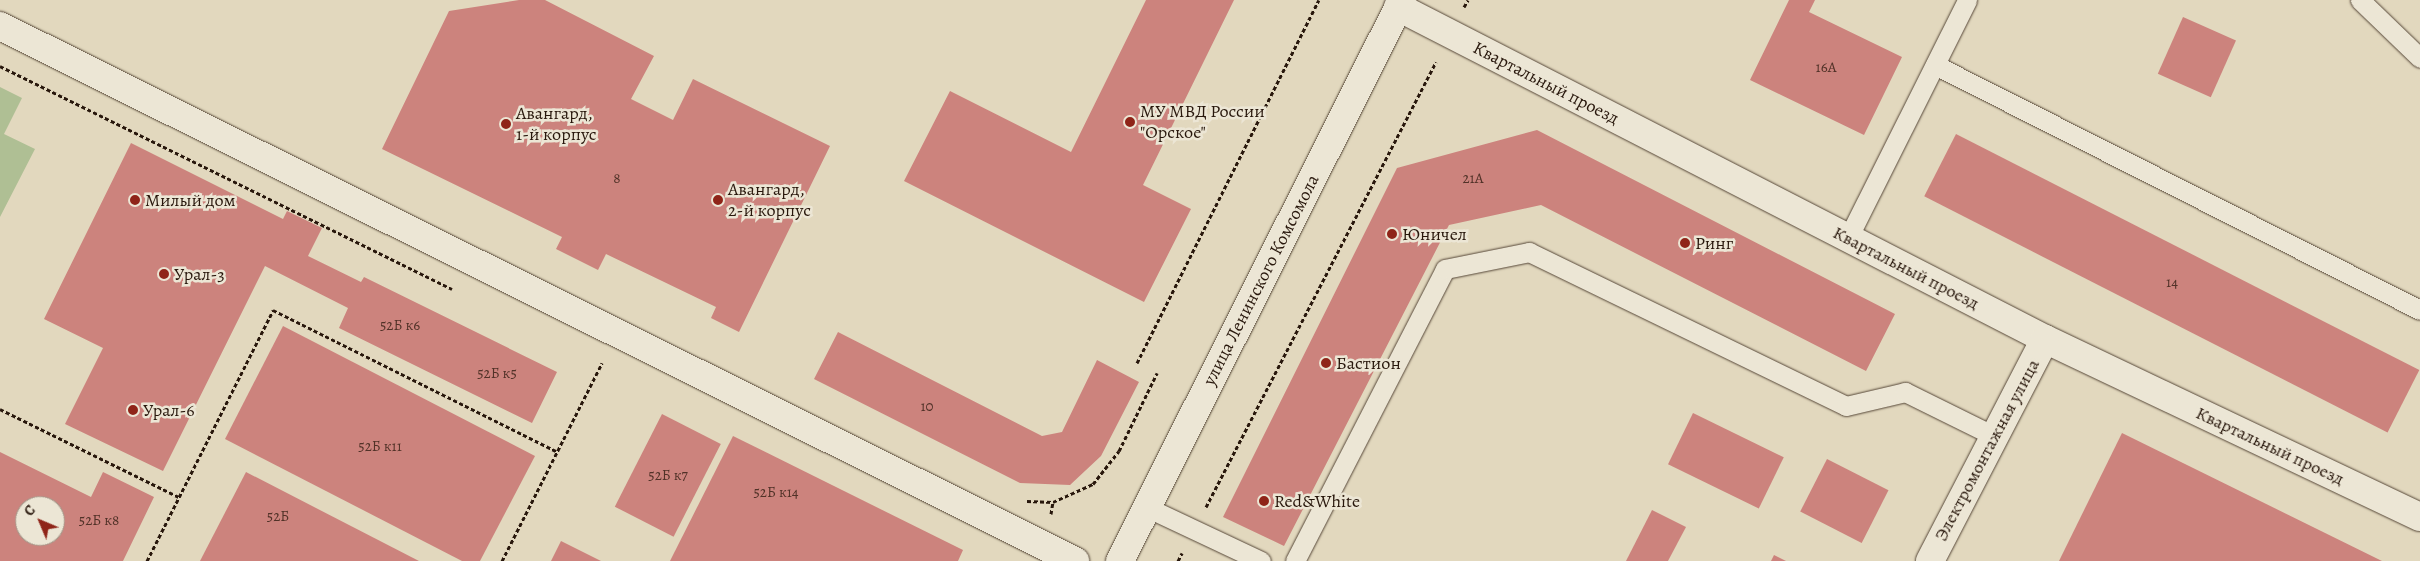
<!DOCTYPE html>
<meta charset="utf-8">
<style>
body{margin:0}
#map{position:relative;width:2420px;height:561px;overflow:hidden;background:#e2d8be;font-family:Alegreya,serif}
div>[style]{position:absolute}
.green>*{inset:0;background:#afbf94}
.building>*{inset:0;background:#cc837d;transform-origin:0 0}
.path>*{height:3px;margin-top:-1.5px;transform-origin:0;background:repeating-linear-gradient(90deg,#28170c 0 4px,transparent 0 6.5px)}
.roads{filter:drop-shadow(0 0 1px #564738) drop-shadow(0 0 1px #564738)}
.lane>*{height:19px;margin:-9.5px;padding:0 9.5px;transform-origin:9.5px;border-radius:9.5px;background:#ece6d5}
.street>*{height:28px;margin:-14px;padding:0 14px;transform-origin:14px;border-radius:14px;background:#ece6d5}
.secondary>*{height:28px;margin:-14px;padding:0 14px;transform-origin:14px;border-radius:14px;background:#ece6d5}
.dots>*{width:14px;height:14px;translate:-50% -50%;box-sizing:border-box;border:2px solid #ece6d5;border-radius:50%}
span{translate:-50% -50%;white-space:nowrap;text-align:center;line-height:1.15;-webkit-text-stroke:5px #ece6d5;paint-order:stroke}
.number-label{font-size:15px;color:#513228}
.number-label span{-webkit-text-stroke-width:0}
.street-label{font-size:18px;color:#28170c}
.poi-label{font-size:18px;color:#28170c}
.left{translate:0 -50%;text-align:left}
.north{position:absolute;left:15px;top:496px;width:50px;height:50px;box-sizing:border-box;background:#ece6d5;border:1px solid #9e9385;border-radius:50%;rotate:315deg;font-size:14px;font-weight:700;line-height:20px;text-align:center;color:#28170c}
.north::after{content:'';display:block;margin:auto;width:18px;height:22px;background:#8f2418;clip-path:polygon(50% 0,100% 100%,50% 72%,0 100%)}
</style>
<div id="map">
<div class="green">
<div style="clip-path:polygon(0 87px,22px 98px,4px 134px,35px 149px,0 217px)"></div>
</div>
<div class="building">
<div style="clip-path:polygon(519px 0,545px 0,654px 56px,631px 99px,673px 120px,693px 79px,830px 146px,739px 332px,711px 318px,716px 307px,606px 254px,598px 270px,556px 249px,562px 237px,382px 149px,449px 11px)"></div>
<div style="clip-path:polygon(1146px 0,1234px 0,1143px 185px,1191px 209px,1144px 302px,904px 181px,950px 91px,1071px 152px)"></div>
<div style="clip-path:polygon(1789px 0,1815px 0,1809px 12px,1902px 57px,1864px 135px,1750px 80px)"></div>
<div style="left:2183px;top:17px;width:58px;height:62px;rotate:24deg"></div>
<div style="clip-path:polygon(1537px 130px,1895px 314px,1866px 371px,1541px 205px,1449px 225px,1284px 546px,1223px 517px,1397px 168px)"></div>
<div style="left:1956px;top:134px;width:520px;height:70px;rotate:27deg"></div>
<div style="clip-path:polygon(131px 143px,283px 219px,287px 211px,322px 228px,308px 256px,361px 282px,364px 277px,557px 372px,532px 423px,339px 328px,348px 308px,265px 266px,163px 471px,65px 424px,103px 348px,44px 319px)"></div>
<div style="clip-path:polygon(283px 326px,535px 456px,480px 561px,462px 561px,225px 439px)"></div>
<div style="clip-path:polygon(838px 332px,1042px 436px,1062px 432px,1097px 360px,1139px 382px,1101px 456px,1070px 485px,1020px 483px,814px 379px)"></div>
<div style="left:1693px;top:413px;width:101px;height:57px;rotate:26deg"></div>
<div style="left:662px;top:414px;width:66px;height:104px;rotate:27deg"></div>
<div style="clip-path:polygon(2122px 433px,2382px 561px,2059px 561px)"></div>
<div style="clip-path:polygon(733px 436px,963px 550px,958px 561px,670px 561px)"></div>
<div style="clip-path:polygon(evenodd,0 452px,91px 497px,103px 472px,154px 497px,123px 561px,0 561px,0 452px,25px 506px,55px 506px,55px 536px,25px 536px,25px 506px)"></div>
<div style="left:1827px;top:459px;width:69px;height:59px;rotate:27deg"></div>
<div style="clip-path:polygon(246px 472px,419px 561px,200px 561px)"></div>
<div style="clip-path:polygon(1652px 510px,1686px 527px,1668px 561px,1626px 561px)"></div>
<div style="clip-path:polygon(561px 541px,601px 561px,551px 561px)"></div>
<div style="clip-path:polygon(1774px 555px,1786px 561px,1771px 561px)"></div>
</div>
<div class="path">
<div style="left:1464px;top:7px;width:8px;rotate:-60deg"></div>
<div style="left:0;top:66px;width:504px;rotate:26.26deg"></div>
<div style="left:1137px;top:363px;width:406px;rotate:-63.4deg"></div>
<div style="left:0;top:409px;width:199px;rotate:26.2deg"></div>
<div style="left:1027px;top:501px;width:26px;rotate:2deg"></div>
<div style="left:1053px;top:502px;width:44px;rotate:-24.2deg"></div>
<div style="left:1093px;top:484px;width:42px;rotate:-51.8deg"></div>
<div style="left:1119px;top:451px;width:87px;rotate:-64deg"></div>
<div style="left:1206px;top:507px;width:501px;rotate:-62.67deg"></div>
<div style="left:1051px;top:514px;width:12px;rotate:-81deg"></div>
<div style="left:147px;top:561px;width:281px;rotate:-63.3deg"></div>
<div style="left:273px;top:310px;width:318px;rotate:26.5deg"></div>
<div style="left:502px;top:561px;width:222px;rotate:-63.2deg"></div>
<div style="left:1178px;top:561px;width:9px;rotate:-63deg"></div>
</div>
<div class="roads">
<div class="lane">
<div style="left:2360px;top:0;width:83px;rotate:44deg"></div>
<div style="left:1935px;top:65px;width:543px;rotate:26.8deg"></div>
<div style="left:1848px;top:238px;width:266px;rotate:-63.4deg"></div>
<div style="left:1146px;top:507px;width:127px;rotate:25.2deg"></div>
<div style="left:1295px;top:561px;width:328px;rotate:-62.8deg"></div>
<div style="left:1445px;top:269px;width:86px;rotate:-11.4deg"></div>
<div style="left:1529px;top:252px;width:352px;rotate:25.9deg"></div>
<div style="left:1846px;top:406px;width:61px;rotate:-13.3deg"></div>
<div style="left:1905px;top:392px;width:99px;rotate:26.3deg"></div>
</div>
<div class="street">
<div style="left:1398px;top:7px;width:727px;rotate:27.16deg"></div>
<div style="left:2045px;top:339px;width:415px;rotate:25.4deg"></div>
<div style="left:0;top:26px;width:1201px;rotate:26.46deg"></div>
<div style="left:1930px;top:561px;width:250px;rotate:-62.6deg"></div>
</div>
<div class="secondary">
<div style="left:1120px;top:561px;width:628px;rotate:-63.31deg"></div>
</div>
</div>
<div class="dots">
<div style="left:1130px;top:122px;background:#8f2418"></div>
<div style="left:506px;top:124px;background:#8f2418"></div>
<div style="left:135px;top:200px;background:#8f2418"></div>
<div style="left:718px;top:200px;background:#8f2418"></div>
<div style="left:1392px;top:234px;background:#8f2418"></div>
<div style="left:1685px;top:243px;background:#8f2418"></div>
<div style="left:164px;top:274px;background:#8f2418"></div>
<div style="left:1326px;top:363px;background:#8f2418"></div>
<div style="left:133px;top:410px;background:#8f2418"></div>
<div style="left:1264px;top:501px;background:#8f2418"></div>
</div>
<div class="number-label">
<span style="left:1826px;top:68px">16А</span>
<span style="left:617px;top:179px">8</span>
<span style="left:1473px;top:179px">21А</span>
<span style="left:2172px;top:283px">14</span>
<span style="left:400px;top:326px">52Б к6</span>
<span style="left:497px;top:374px">52Б к5</span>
<span style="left:927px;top:407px">10</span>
<span style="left:380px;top:447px">52Б к11</span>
<span style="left:668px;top:476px">52Б к7</span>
<span style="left:776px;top:493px">52Б к14</span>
<span style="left:278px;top:517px">52Б</span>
<span style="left:99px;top:521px">52Б к8</span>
</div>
<div class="street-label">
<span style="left:1546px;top:83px;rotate:27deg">Квартальный проезд</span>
<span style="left:1906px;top:268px;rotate:27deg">Квартальный проезд</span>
<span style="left:1261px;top:280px;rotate:-63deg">улица Ленинского Комсомола</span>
<span style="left:2270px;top:446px;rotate:25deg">Квартальный проезд</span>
<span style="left:1987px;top:450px;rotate:-62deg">Электромонтажная улица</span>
</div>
<div class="poi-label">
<span class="left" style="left:1140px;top:122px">МУ МВД России<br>"Орское"</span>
<span class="left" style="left:516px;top:124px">Авангард,<br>1-й корпус</span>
<span class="left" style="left:728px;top:200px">Авангард,<br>2-й корпус</span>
<span class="left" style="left:145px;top:200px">Милый дом</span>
<span class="left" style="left:1402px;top:234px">Юничел</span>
<span class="left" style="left:1695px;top:243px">Ринг</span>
<span class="left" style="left:174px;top:274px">Урал-3</span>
<span class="left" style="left:1336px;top:363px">Бастион</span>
<span class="left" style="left:143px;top:410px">Урал-6</span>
<span class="left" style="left:1274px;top:501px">Red&amp;White</span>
</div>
<div class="north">С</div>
</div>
